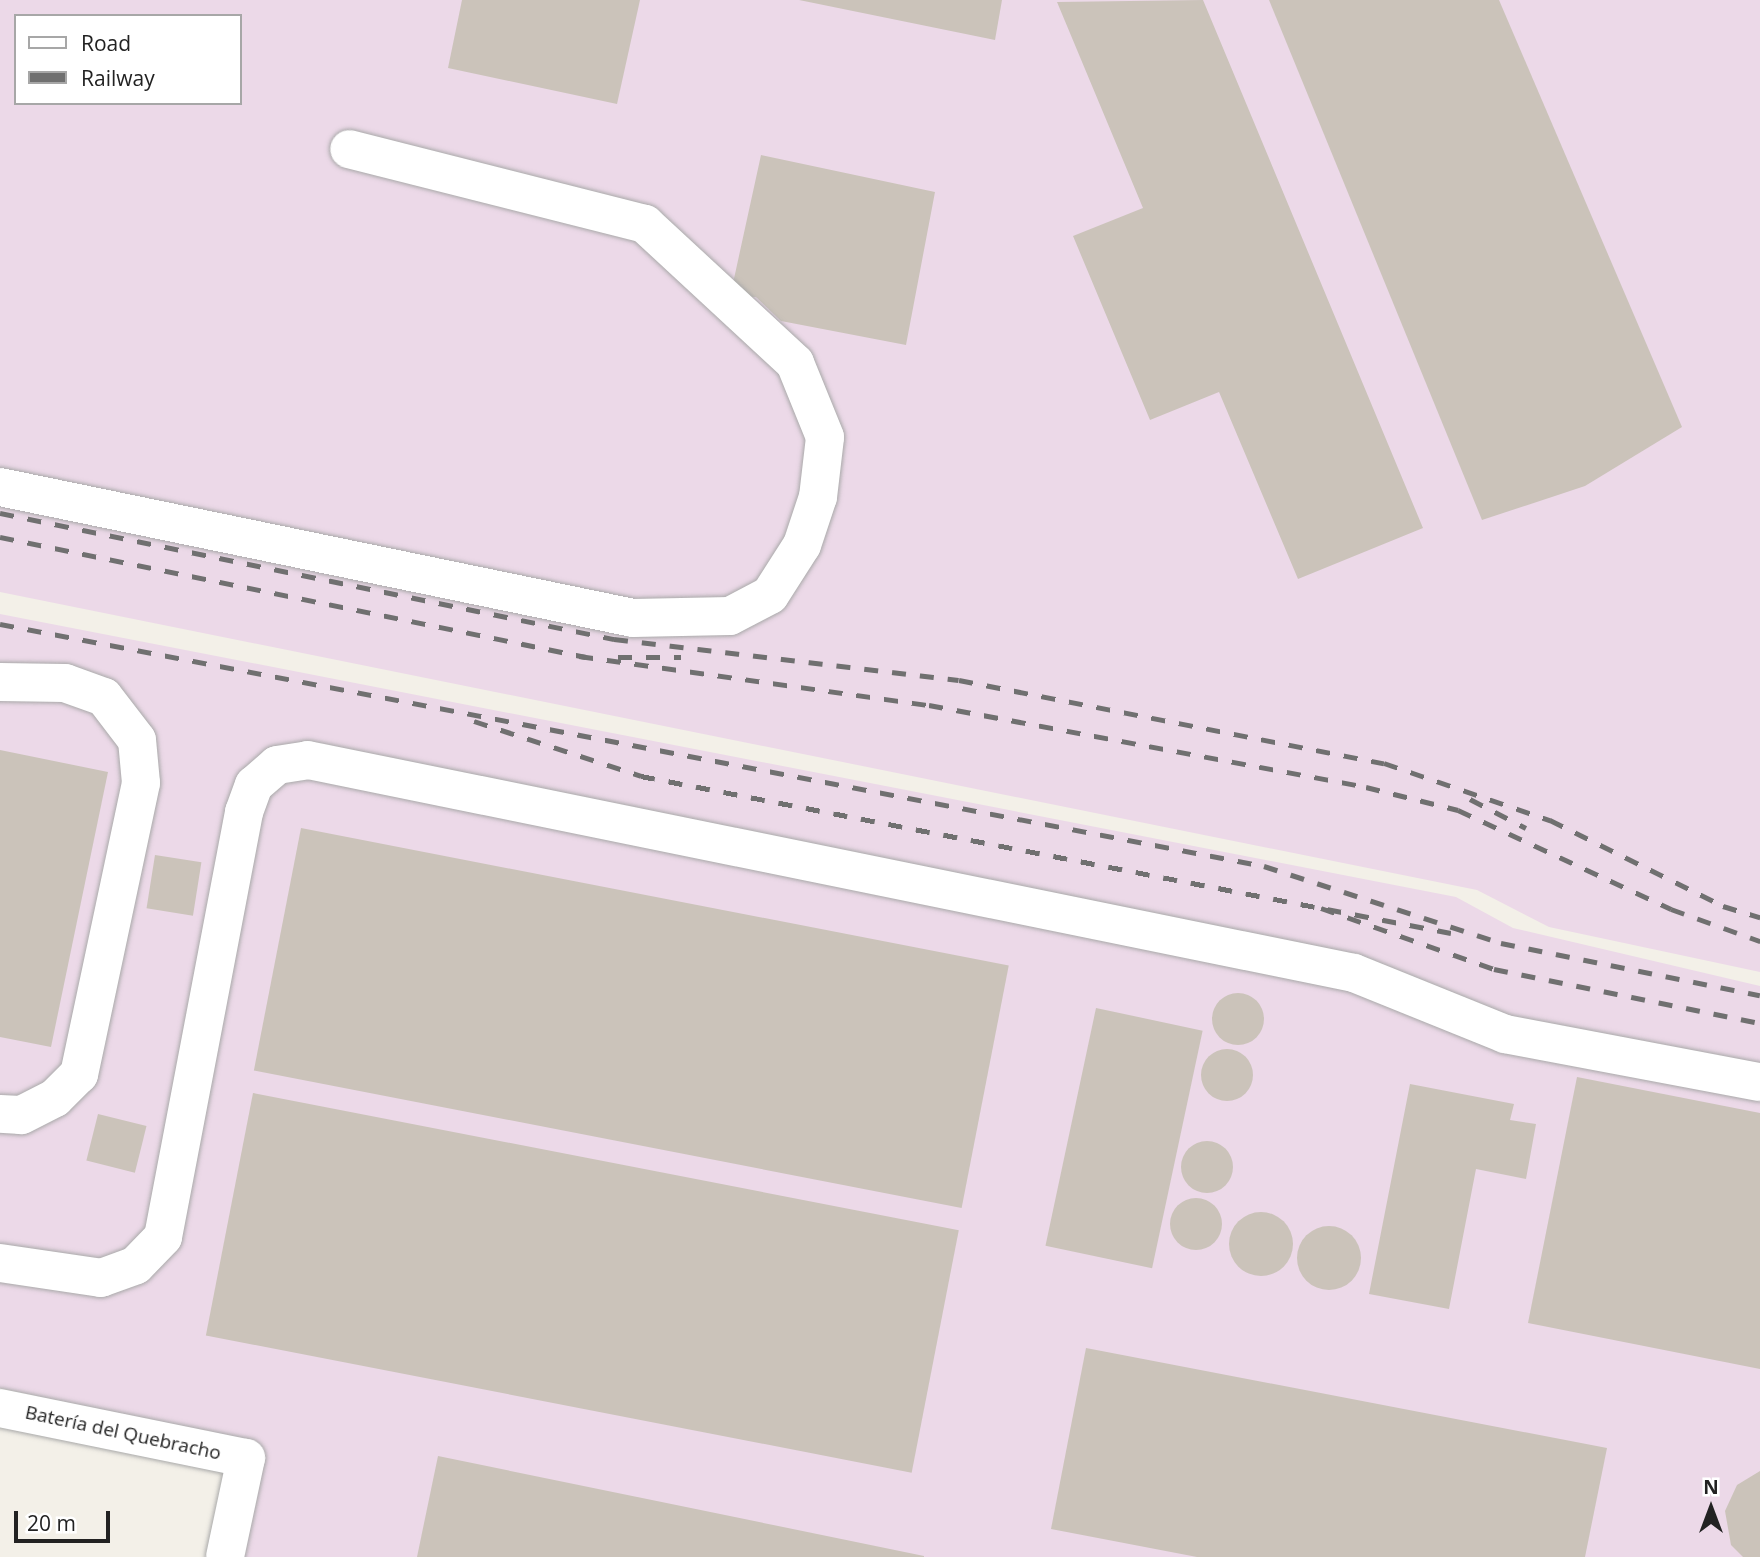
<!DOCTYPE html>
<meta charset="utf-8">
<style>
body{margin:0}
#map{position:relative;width:1760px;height:1557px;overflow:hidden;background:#f3f0e8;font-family:"Open Sans",sans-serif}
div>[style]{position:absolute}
.industrial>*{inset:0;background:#ecd9e8}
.building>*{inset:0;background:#cbc3ba;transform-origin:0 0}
.round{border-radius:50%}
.roads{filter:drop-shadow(0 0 2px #a9a9a9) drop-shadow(0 0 2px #a9a9a9)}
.minor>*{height:38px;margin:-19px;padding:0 19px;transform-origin:19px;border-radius:19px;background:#fff}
.rail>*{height:5px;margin-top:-2.5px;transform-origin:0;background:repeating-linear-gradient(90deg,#707070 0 14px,transparent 0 28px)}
span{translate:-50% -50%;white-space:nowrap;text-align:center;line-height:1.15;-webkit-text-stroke:7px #fff;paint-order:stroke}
.street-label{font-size:19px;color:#222}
.legend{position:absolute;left:14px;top:14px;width:228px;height:91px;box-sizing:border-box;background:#fff;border:2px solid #a7a7a7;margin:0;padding:9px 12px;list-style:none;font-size:21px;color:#222}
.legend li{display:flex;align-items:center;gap:14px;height:35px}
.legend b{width:35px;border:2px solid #a7a7a7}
.north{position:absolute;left:1676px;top:1473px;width:70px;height:70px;-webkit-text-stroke:5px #fff;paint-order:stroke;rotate:0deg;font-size:19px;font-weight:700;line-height:28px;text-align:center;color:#222}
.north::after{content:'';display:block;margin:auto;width:24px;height:32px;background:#222;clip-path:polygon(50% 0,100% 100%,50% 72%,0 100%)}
.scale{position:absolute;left:14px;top:1511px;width:96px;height:32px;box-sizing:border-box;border:4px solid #222;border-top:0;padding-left:9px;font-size:21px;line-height:24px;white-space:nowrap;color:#222;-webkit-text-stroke:5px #fff;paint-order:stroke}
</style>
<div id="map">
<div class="industrial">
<div style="clip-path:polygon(evenodd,0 0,1760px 0,1760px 972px,1549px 927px,1477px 890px,0 592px,0 0,16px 16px,240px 16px,240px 103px,16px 103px,16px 16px)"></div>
<div style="clip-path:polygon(0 614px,1456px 897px,1513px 928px,1760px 986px,1760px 1557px,239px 1557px,260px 1444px,0 1388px)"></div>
</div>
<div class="building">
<div style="clip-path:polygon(462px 0,640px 0,617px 104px,448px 68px)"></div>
<div style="clip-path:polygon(799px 0,1002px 0,995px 40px)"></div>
<div style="clip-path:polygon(1203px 0,1423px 528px,1298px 579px,1219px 392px,1150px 420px,1073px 236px,1143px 208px,1057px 2px)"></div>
<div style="clip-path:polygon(1269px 0,1499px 0,1682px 427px,1585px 486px,1482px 520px)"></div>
<div style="clip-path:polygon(761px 155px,935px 192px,906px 345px,781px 321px,756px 297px,730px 297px)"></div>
<div style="clip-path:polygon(0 750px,108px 772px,51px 1047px,0 1037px)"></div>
<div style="left:301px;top:828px;width:721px;height:247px;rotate:11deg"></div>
<div style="left:155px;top:855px;width:47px;height:54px;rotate:9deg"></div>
<div class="round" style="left:1212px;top:993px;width:52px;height:52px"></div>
<div style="left:1096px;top:1008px;width:109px;height:243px;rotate:12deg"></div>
<div class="round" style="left:1201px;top:1049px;width:52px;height:52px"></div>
<div style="clip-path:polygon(1577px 1077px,1760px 1113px,1760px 1369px,1528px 1323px)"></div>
<div style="clip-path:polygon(1410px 1084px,1514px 1104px,1510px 1120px,1536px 1124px,1526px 1179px,1476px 1169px,1449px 1309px,1369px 1294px)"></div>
<div style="left:253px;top:1093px;width:719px;height:247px;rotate:11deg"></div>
<div style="left:98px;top:1114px;width:50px;height:48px;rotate:14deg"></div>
<div class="round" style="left:1181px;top:1141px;width:52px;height:52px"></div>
<div class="round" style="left:1170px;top:1198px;width:52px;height:52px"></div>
<div class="round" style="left:1229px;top:1212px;width:64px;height:64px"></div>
<div class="round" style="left:1297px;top:1226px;width:64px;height:64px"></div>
<div style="clip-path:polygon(1086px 1348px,1607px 1448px,1585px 1557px,1197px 1557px,1051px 1529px)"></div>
<div style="clip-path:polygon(438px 1456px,924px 1556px,924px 1557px,417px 1557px)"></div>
<div style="clip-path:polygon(1760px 1471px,1760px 1557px,1743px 1557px,1731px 1545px,1725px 1511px,1737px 1485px)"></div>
</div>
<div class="roads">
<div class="minor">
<div style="left:0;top:487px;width:646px;rotate:11.69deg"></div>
<div style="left:633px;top:618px;width:97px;rotate:-1.2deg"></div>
<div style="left:730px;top:616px;width:45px;rotate:-27.7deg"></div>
<div style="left:770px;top:595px;width:59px;rotate:-57.4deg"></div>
<div style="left:802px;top:545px;width:51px;rotate:-71.6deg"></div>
<div style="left:818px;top:497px;width:60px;rotate:-83.3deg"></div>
<div style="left:825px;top:437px;width:80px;rotate:-112.1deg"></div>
<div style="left:795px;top:363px;width:205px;rotate:-137.2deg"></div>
<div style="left:645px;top:224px;width:305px;rotate:-165.8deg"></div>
<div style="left:0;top:682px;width:65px;rotate:0.9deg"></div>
<div style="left:65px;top:683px;width:41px;rotate:19.7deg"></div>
<div style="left:104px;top:697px;width:54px;rotate:52.5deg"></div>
<div style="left:137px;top:740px;width:43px;rotate:84.7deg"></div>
<div style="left:141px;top:783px;width:298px;rotate:102deg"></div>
<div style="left:79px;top:1074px;width:34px;rotate:135deg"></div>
<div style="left:55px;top:1098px;width:38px;rotate:153deg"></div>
<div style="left:21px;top:1115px;width:21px;rotate:-177deg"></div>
<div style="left:0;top:1263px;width:102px;rotate:8.4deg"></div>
<div style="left:101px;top:1278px;width:37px;rotate:-20deg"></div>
<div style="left:136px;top:1265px;width:39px;rotate:-46deg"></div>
<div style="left:163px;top:1237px;width:433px;rotate:-79.2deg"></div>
<div style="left:244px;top:812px;width:29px;rotate:-70deg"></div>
<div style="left:254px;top:785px;width:30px;rotate:-41deg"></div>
<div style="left:277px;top:765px;width:31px;rotate:-9deg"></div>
<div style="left:308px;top:760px;width:1067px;rotate:11.51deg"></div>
<div style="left:1354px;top:973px;width:163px;rotate:22deg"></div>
<div style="left:1505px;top:1034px;width:259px;rotate:10.7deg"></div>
<div style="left:0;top:1408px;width:251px;rotate:11.5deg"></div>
<div style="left:246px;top:1458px;width:101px;rotate:102deg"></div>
</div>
</div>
<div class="rail">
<div style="left:0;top:513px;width:627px;rotate:11.6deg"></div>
<div style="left:614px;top:639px;width:347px;rotate:6.8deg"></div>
<div style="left:959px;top:680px;width:433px;rotate:11.1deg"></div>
<div style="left:1384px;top:763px;width:176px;rotate:19deg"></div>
<div style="left:1550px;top:820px;width:193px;rotate:26.4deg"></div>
<div style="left:1723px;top:906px;width:39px;rotate:17deg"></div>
<div style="left:0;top:537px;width:598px;rotate:11.57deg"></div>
<div style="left:0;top:624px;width:1287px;rotate:10.84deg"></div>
<div style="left:1264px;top:866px;width:249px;rotate:18deg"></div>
<div style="left:1501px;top:943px;width:264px;rotate:11.4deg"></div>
<div style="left:579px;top:656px;width:353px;rotate:8deg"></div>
<div style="left:929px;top:705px;width:445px;rotate:10.6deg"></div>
<div style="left:1366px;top:787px;width:95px;rotate:14deg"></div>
<div style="left:1458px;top:810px;width:235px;rotate:24.9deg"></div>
<div style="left:1671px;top:909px;width:95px;rotate:19.8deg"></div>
<div style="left:618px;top:657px;width:63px"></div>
<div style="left:474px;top:721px;width:176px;rotate:18.2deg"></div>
<div style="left:641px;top:776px;width:693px;rotate:10.99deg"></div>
<div style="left:1470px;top:799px;width:63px;rotate:27.4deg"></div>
<div style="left:1451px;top:933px;width:132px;rotate:-169.1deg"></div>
<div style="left:1321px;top:908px;width:183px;rotate:19.4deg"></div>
<div style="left:1494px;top:969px;width:271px;rotate:11.5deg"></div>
</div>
<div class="street-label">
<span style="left:123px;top:1433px;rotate:12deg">Batería del Quebracho</span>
</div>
<ul class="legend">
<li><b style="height:9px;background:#fff"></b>Road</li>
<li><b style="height:9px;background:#707070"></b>Railway</li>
</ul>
<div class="north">N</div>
<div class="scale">20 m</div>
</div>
